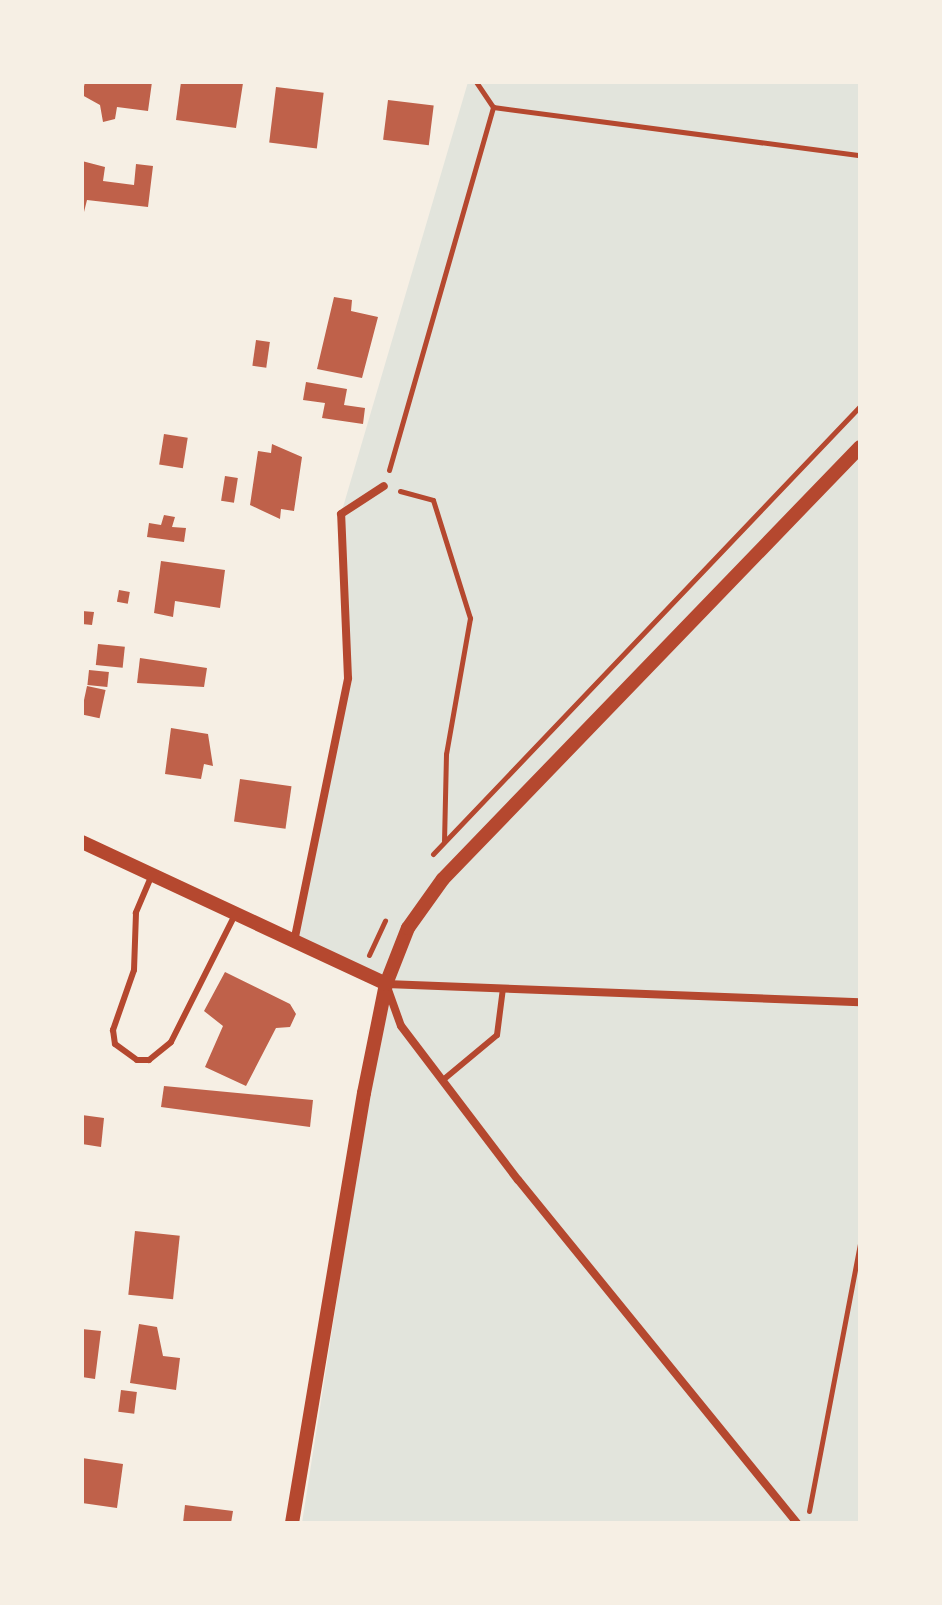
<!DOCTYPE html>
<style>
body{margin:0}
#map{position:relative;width:942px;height:1605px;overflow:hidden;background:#f6efe4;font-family:Inter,sans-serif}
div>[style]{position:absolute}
.green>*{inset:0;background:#e2e4dc}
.building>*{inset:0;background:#bf614a;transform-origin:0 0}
.path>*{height:5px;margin:-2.5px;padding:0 2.5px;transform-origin:2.5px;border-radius:2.5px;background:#b5482f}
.service>*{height:6px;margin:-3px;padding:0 3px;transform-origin:3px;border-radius:3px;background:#b5482f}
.minor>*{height:8px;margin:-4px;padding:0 4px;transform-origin:4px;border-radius:4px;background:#b5482f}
.tertiary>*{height:14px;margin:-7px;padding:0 7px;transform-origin:7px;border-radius:7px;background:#b5482f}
span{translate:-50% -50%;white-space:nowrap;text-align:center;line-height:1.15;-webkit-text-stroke:8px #f6efe4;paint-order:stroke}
.frame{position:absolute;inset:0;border:84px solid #f6efe4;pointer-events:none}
</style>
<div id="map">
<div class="green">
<div style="clip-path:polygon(468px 82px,860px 82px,860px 1523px,302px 1523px,386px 984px,295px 937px,348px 678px,341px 514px)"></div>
</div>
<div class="building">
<div style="clip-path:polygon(85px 82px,152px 82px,148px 111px,117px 107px,115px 119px,103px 122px,100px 105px,82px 95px)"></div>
<div style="clip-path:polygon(181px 82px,243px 83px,236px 128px,176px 120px)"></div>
<div style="left:276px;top:87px;width:48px;height:56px;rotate:7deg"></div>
<div style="left:388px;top:100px;width:46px;height:40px;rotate:7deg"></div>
<div style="clip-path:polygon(82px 161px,105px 167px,103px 181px,134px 185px,136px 164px,153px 166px,148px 207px,87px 200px,82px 220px)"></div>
<div style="clip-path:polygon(334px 297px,352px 300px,351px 311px,378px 317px,362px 378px,317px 369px)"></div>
<div style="left:256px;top:340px;width:14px;height:26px;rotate:8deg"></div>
<div style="clip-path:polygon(306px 382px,347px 389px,344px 405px,365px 408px,363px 424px,322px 418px,325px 403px,303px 400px)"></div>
<div style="left:164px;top:434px;width:24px;height:31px;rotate:9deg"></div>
<div style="clip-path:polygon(272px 444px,302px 457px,294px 511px,281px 509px,280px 519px,250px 505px,258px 451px,271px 453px)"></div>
<div style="left:225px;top:476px;width:13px;height:25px;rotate:9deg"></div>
<div style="clip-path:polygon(164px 515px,175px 517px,172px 527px,186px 528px,184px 542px,147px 537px,149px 523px,161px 525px)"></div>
<div style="clip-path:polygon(161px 561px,225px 570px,220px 608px,175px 601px,173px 617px,154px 613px)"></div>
<div style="left:119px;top:590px;width:11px;height:12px;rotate:10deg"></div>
<div style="clip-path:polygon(82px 611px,94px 612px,92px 625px,82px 624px)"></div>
<div style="left:98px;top:644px;width:27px;height:21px;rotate:6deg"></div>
<div style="clip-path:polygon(140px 658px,207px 668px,204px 687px,137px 683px)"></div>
<div style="left:89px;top:670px;width:20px;height:15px;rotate:6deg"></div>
<div style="left:87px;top:686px;width:19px;height:29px;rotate:12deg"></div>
<div style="clip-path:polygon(171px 728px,208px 734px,213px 766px,204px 764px,201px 779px,165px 774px)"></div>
<div style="left:240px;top:779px;width:52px;height:43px;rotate:8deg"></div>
<div style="clip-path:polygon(225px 972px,290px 1004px,296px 1014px,290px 1027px,276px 1028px,246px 1086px,205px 1067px,223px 1026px,204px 1011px)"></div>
<div style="clip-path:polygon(164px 1086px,313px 1100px,310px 1127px,161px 1107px)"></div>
<div style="clip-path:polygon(82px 1115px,104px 1118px,101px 1147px,82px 1144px)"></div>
<div style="left:135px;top:1231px;width:45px;height:64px;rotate:6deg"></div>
<div style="clip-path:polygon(139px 1324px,157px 1327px,163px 1356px,180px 1358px,176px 1390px,130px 1383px)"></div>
<div style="clip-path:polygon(82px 1329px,101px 1331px,95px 1379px,82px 1377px)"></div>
<div style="left:121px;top:1390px;width:16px;height:22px;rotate:7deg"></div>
<div style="clip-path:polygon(82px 1458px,123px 1464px,117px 1508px,82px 1503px)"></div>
<div style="clip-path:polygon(185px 1505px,233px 1511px,231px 1523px,183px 1523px)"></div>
</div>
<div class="path">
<div style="left:493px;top:107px;width:370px;rotate:7.5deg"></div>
<div style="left:389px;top:470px;width:378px;rotate:-74deg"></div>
<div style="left:493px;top:107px;width:30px;rotate:-124deg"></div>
<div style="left:400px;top:491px;width:34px;rotate:15deg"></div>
<div style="left:433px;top:500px;width:124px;rotate:72.6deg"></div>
<div style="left:470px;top:618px;width:138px;rotate:100deg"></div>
<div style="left:446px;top:754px;width:87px;rotate:91.3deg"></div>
<div style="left:433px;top:854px;width:619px;rotate:-46.37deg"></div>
<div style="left:369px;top:955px;width:38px;rotate:-65deg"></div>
<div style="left:809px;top:1511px;width:272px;rotate:-79.2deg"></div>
</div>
<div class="service">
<div style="left:151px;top:877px;width:39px;rotate:113deg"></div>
<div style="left:136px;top:913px;width:57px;rotate:92deg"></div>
<div style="left:134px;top:970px;width:64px;rotate:109.3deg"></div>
<div style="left:113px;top:1030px;width:14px;rotate:82deg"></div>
<div style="left:115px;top:1044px;width:27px;rotate:36deg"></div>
<div style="left:137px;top:1060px;width:12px"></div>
<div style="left:149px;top:1060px;width:28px;rotate:-39deg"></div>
<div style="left:171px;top:1042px;width:142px;rotate:-63.3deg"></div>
<div style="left:443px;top:1080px;width:70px;rotate:-39.8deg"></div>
<div style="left:497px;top:1035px;width:47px;rotate:-82.7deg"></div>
</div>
<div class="minor">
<div style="left:295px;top:937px;width:264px;rotate:-78.4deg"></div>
<div style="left:348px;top:678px;width:164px;rotate:-92.4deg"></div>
<div style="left:341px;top:514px;width:51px;rotate:-33.1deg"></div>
<div style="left:797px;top:1523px;width:442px;rotate:-129.1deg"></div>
<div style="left:518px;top:1180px;width:193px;rotate:-127.2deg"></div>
<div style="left:401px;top:1026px;width:45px;rotate:-109.7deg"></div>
<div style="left:386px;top:984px;width:474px;rotate:2.2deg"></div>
</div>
<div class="tertiary">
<div style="left:82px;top:842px;width:336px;rotate:25deg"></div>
<div style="left:292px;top:1523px;width:436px;rotate:-80.5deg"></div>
<div style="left:364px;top:1093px;width:111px;rotate:-78.6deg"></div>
<div style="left:386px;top:984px;width:60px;rotate:-68.6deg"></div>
<div style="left:408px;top:928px;width:60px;rotate:-54.5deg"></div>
<div style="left:443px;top:879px;width:600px;rotate:-46.01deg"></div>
</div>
<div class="frame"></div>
</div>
